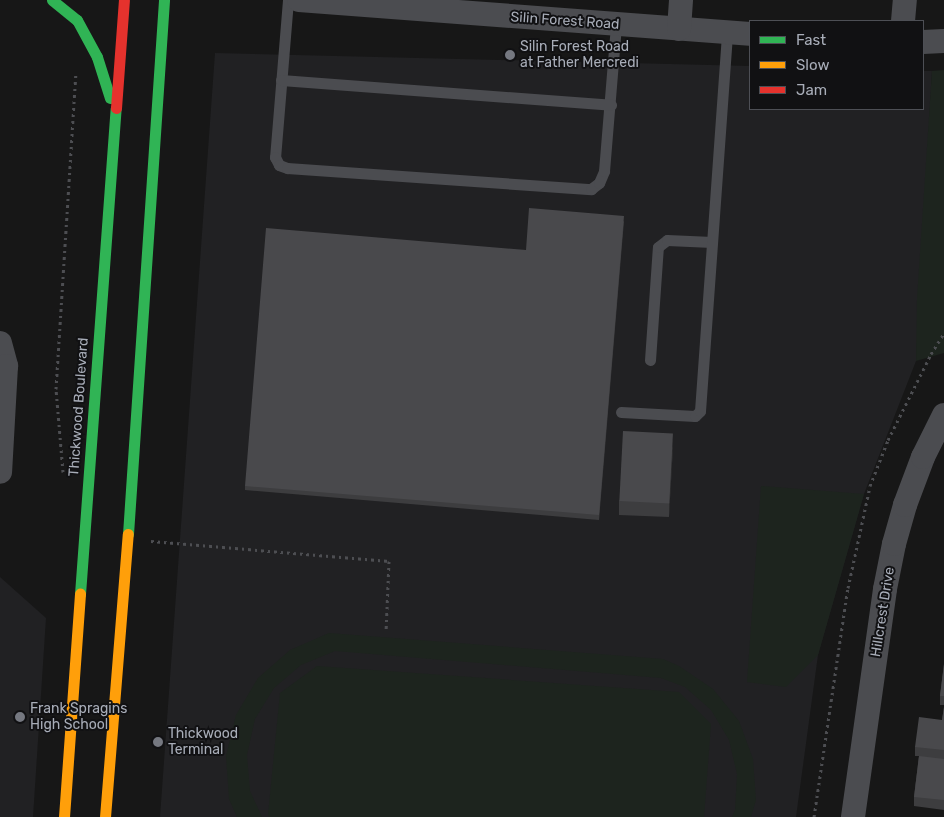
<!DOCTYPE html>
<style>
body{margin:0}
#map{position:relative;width:944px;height:817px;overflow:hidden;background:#171717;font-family:Rubik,sans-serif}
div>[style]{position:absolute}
.built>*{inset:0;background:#212123}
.green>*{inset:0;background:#1d241e}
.path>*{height:3px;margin-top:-1.5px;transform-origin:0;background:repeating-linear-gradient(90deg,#4d4e52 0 2.5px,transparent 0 6.5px)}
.lane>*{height:11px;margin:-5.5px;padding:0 5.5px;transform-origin:5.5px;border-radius:5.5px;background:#4b4c50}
.street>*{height:24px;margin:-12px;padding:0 12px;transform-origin:12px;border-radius:12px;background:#4b4c50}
.fast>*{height:11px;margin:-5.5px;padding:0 5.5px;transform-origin:5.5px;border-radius:5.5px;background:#30b455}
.slow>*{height:11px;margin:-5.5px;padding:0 5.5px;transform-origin:5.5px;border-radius:5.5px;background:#ff9f0a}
.jam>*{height:11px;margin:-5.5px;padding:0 5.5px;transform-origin:5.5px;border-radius:5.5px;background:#e5322d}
.wall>*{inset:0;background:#3d3d3f}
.shaded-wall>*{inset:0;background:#29292a}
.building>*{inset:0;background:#49494c;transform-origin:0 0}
.dots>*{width:14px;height:14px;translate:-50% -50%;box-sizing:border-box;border:2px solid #111113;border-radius:50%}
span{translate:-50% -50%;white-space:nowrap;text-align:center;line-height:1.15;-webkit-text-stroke:4px #111113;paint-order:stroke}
.street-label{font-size:14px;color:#a8adb8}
.poi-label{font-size:14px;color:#a8adb8}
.left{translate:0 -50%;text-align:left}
.legend{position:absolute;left:749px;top:20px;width:175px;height:90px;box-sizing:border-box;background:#111113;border:1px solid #4d4f55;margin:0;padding:6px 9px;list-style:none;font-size:15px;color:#a8adb8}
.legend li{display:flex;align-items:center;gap:10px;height:25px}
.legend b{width:25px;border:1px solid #4d4f55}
</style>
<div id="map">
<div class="built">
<div style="clip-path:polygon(215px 53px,750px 66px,750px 109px,923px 109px,923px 71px,932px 71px,916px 361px,864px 494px,818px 655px,796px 817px,160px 817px)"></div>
<div style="clip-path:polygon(0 577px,46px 618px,33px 817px,0 817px)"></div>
</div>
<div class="green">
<div style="clip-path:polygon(944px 70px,944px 353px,916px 361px,917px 299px,932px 71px)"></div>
<div style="clip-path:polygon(761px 486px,864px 494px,818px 655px,786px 687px,747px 682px)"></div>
<div style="clip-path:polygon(329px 633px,663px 659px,679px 666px,713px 689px,739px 721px,753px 759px,756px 800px,751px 817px,732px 817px,735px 810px,737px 774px,729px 740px,711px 710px,685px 687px,661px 678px,335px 651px,301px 665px,274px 688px,255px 719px,247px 755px,250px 791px,262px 817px,237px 817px,229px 799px,226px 756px,236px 715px,258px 678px,290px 650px)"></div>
<div style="clip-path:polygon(317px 666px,679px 692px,711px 724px,704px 817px,270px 817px,268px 815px,280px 693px)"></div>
</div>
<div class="path">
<div style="left:63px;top:472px;width:83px;rotate:-94.8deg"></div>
<div style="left:56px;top:389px;width:315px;rotate:-86.4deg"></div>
<div style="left:151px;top:541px;width:239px;rotate:4.8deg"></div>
<div style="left:389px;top:561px;width:71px;rotate:92.4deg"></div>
<div style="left:814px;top:817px;width:232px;rotate:-81.6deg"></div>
<div style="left:848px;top:588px;width:104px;rotate:-77.8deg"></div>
<div style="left:870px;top:486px;width:49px;rotate:-68.6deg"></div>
<div style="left:888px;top:440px;width:96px;rotate:-63.4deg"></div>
<div style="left:931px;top:354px;width:25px;rotate:-58deg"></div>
</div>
<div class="lane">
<div style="left:288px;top:0;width:158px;rotate:94.7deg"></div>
<div style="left:275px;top:157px;width:9px;rotate:63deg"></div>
<div style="left:279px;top:165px;width:9px;rotate:21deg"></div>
<div style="left:287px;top:168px;width:305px;rotate:4deg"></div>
<div style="left:591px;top:189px;width:10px;rotate:-37deg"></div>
<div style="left:599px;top:183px;width:13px;rotate:-67deg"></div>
<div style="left:604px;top:171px;width:146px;rotate:-85.3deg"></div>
<div style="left:281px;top:80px;width:331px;rotate:4.3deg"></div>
<div style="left:650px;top:360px;width:113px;rotate:-86deg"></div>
<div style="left:658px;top:247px;width:11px;rotate:-38deg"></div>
<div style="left:667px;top:240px;width:45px;rotate:2.5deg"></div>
<div style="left:621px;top:412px;width:74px;rotate:3.1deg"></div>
<div style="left:695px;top:416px;width:7px;rotate:-45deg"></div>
<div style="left:700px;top:411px;width:379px;rotate:-85.9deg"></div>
</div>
<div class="street">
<div style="left:299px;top:0;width:452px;rotate:4.3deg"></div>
<div style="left:903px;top:21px;width:21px;rotate:-85deg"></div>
<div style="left:679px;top:29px;width:29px;rotate:-86deg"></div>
<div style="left:923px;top:42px;width:21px;rotate:-3deg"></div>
<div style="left:0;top:343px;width:24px;rotate:75deg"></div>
<div style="left:6px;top:366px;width:106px;rotate:93.2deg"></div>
<div style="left:853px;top:817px;width:230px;rotate:-82deg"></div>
<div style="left:885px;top:589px;width:46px;rotate:-78.7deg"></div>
<div style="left:894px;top:544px;width:41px;rotate:-74.2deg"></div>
<div style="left:905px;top:505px;width:51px;rotate:-69.4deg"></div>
<div style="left:923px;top:457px;width:47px;rotate:-63.4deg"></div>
</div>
<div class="fast">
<div style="left:52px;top:0;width:32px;rotate:39deg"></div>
<div style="left:77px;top:20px;width:42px;rotate:61.6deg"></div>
<div style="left:97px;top:57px;width:43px;rotate:72.4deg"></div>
<div style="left:128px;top:534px;width:535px;rotate:-86.14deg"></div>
<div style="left:80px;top:594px;width:487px;rotate:-85.8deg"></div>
</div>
<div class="slow">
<div style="left:64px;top:817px;width:224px;rotate:-85.9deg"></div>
<div style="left:105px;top:817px;width:284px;rotate:-85.4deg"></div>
</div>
<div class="jam">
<div style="left:116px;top:108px;width:108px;rotate:-85.8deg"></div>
</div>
<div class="wall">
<div style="clip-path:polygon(624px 221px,599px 520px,245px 490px,245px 486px)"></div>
<div style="clip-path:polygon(673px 447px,669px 517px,619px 515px,619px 501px)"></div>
<div style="clip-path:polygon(944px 664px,944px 705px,940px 705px,940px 696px)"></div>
<div style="clip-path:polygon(944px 707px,944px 810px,914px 806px,914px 797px,919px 756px,915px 756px,915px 747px,942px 720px)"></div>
</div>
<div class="shaded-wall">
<div style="clip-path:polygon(673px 434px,673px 447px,669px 517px,669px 504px)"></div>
</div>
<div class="building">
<div style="clip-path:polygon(529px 208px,624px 216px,599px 515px,245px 486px,266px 228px,526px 250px)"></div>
<div style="left:623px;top:431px;width:50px;height:70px;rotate:3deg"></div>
<div style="clip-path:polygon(944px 664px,944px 696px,940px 696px)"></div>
<div style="clip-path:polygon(944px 707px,944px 750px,915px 747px,919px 717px,942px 720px)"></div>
<div style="clip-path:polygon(919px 756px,944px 759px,944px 800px,914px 797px)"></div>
</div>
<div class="dots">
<div style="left:510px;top:55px;background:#757880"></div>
<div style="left:20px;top:717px;background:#757880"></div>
<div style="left:158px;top:742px;background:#757880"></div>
</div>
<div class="street-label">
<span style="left:565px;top:21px;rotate:4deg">Silin Forest Road</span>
<span style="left:79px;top:407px;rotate:-86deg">Thickwood Boulevard</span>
<span style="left:883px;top:612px;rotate:-81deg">Hillcrest Drive</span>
</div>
<div class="poi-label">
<span class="left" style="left:520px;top:55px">Silin Forest Road<br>at Father Mercredi</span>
<span class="left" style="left:30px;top:717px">Frank Spragins<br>High School</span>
<span class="left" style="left:168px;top:742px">Thickwood<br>Terminal</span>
</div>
<ul class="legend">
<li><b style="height:6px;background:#30b455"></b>Fast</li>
<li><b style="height:6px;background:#ff9f0a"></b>Slow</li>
<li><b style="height:6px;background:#e5322d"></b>Jam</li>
</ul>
</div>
